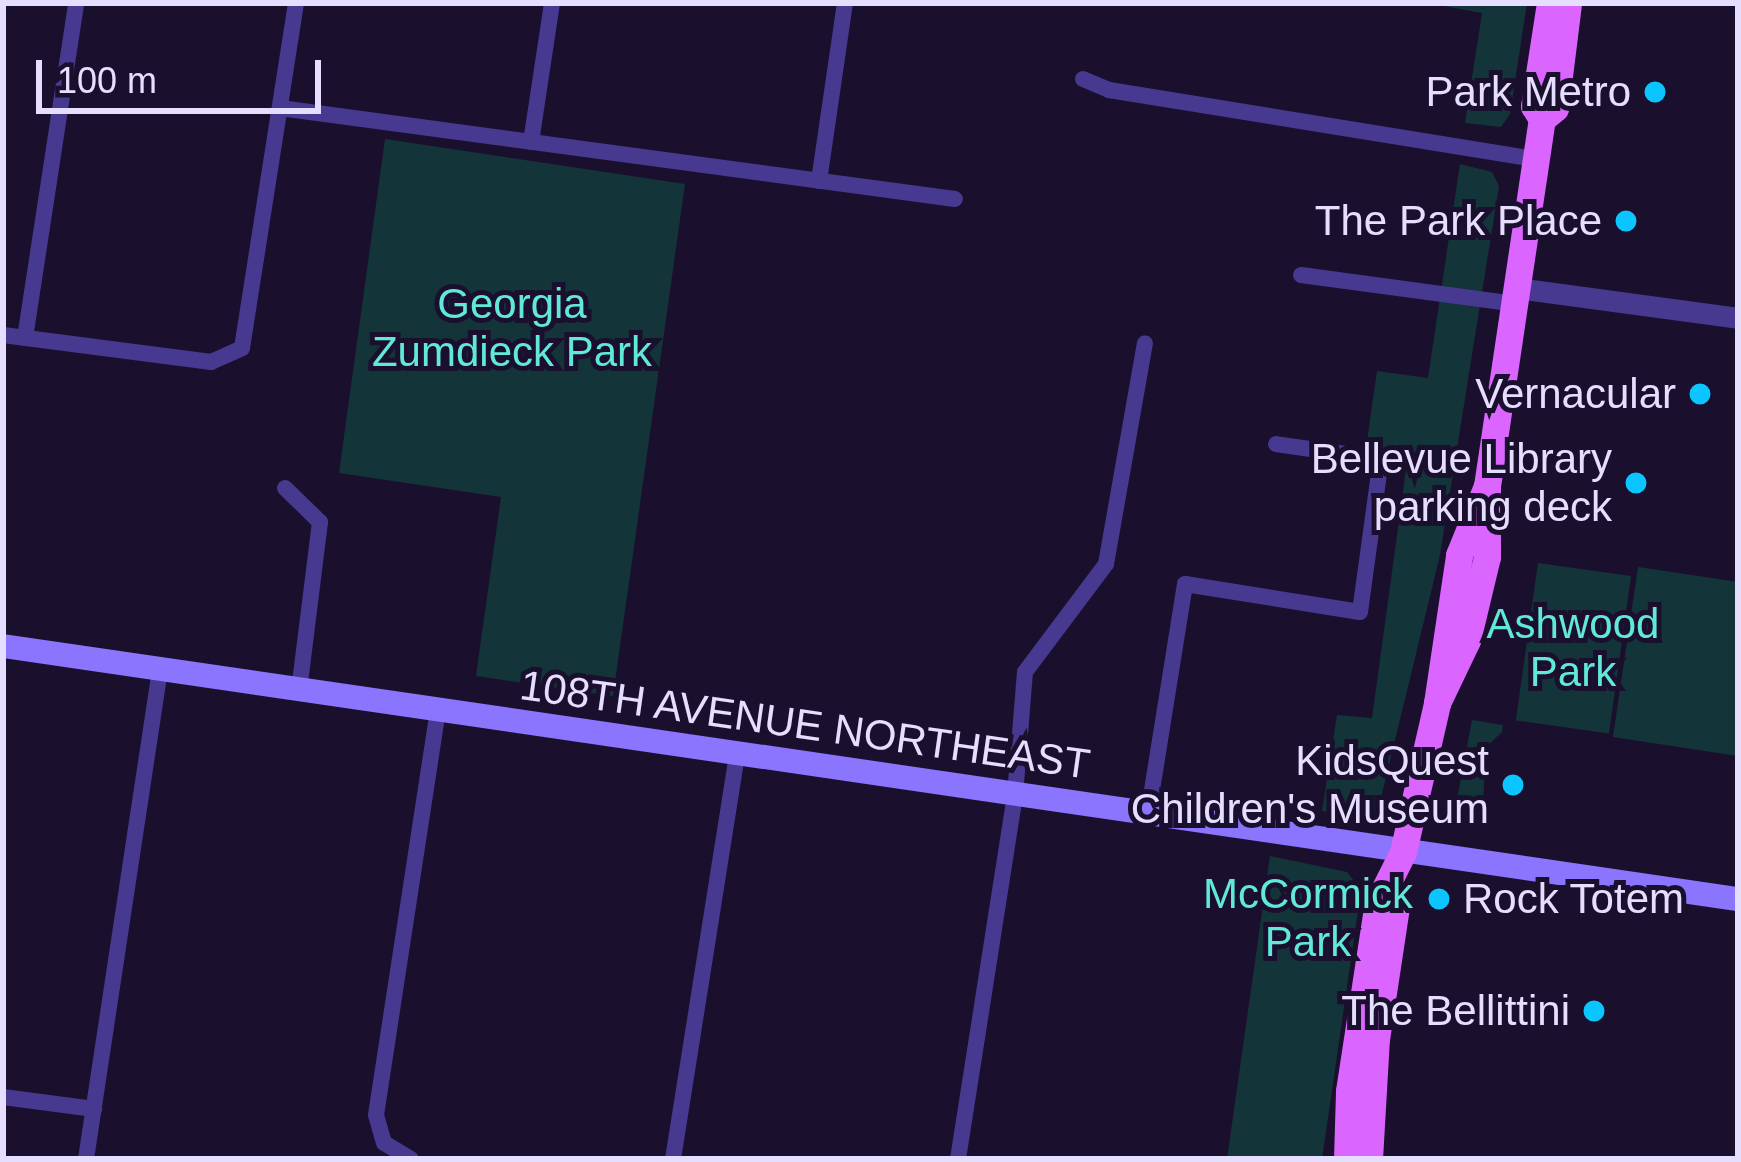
<!DOCTYPE html>
<style>
body{margin:0}
#map{position:relative;width:1741px;height:1162px;overflow:hidden;background:#1a102e;font-family:Arial,sans-serif}
div>[style]{position:absolute}
.green>*{inset:0;background:#133539;transform-origin:0 0}
.minor>*{height:16px;margin:-8px;padding:0 8px;transform-origin:8px;border-radius:8px;background:#483990}
.tertiary>*{height:21px;margin:-10.5px;padding:0 10.5px;transform-origin:10.5px;border-radius:10.5px;background:#483990}
.secondary>*{height:24px;margin:-12px;padding:0 12px;transform-origin:12px;border-radius:12px;background:#8b75ff}
.primary>*{height:27px;margin:-13.5px;padding:0 13.5px;transform-origin:13.5px;border-radius:13.5px;background:#da65ff}
.dots>*{width:33px;height:33px;translate:-50% -50%;box-sizing:border-box;border:6px solid #1a102e;border-radius:50%}
span{translate:-50% -50%;white-space:nowrap;text-align:center;line-height:1.15;-webkit-text-stroke:10px #1a102e;paint-order:stroke}
.poi-label{font-size:42px;color:#e6deff}
.right{translate:-100% -50%;text-align:right}
.left{translate:0 -50%;text-align:left}
.park-label{font-size:42px;color:#60e8d9}
.street-label{font-size:42px;color:#e6deff}
.frame{position:absolute;inset:0;border:6px solid #e6deff;pointer-events:none}
.scale{position:absolute;left:36px;top:60px;width:285px;height:54px;box-sizing:border-box;border:6px solid #e6deff;border-top:0;padding-left:15px;font-size:36px;line-height:42px;white-space:nowrap;color:#e6deff;-webkit-text-stroke:9px #1a102e;paint-order:stroke}
</style>
<div id="map">
<div class="green">
<div style="clip-path:polygon(1527px 3px,1510px 114px,1501px 127px,1465px 123px,1482px 13px,1428px 3px)"></div>
<div style="clip-path:polygon(385px 139px,685px 184px,613px 696px,476px 676px,501px 497px,339px 473px)"></div>
<div style="clip-path:polygon(1460px 164px,1492px 172px,1499px 186px,1440px 555px,1378px 810px,1370px 817px,1322px 811px,1337px 715px,1372px 718px,1408px 455px,1366px 448px,1377px 371px,1428px 378px)"></div>
<div style="left:1538px;top:563px;width:94px;height:159px;rotate:8deg"></div>
<div style="clip-path:polygon(1638px 567px,1738px 582px,1738px 756px,1613px 737px)"></div>
<div style="clip-path:polygon(1472px 720px,1503px 725px,1502px 732px,1486px 747px,1482px 822px,1453px 821px)"></div>
<div style="clip-path:polygon(1270px 856px,1347px 872px,1361px 890px,1322px 1159px,1227px 1159px)"></div>
</div>
<div class="minor">
<div style="left:1083px;top:79px;width:28px;rotate:23deg"></div>
<div style="left:1109px;top:90px;width:433px;rotate:9.2deg"></div>
<div style="left:280px;top:108px;width:681px;rotate:7.68deg"></div>
<div style="left:531px;top:142px;width:141px;rotate:-81.4deg"></div>
<div style="left:819px;top:181px;width:180px;rotate:-81.7deg"></div>
<div style="left:1301px;top:275px;width:216px;rotate:7.7deg"></div>
<div style="left:3px;top:335px;width:210px;rotate:7.4deg"></div>
<div style="left:211px;top:362px;width:34px;rotate:-24deg"></div>
<div style="left:242px;top:348px;width:349px;rotate:-81.1deg"></div>
<div style="left:25px;top:338px;width:339px;rotate:-81.3deg"></div>
<div style="left:285px;top:488px;width:49px;rotate:44.2deg"></div>
<div style="left:320px;top:522px;width:169px;rotate:97.1deg"></div>
<div style="left:1148px;top:815px;width:234px;rotate:-80.9deg"></div>
<div style="left:1185px;top:584px;width:177px;rotate:9.1deg"></div>
<div style="left:1360px;top:612px;width:154px;rotate:-82.2deg"></div>
<div style="left:1381px;top:459px;width:106px;rotate:-171.9deg"></div>
<div style="left:3px;top:1097px;width:92px;rotate:7.5deg"></div>
<div style="left:86px;top:1159px;width:497px;rotate:-81.4deg"></div>
<div style="left:411px;top:1159px;width:31px;rotate:-149deg"></div>
<div style="left:384px;top:1143px;width:29px;rotate:-106deg"></div>
<div style="left:376px;top:1115px;width:409px;rotate:-81.3deg"></div>
<div style="left:673px;top:1159px;width:410px;rotate:-81deg"></div>
<div style="left:958px;top:1159px;width:367px;rotate:-81.1deg"></div>
<div style="left:1015px;top:796px;width:124px;rotate:-85.4deg"></div>
<div style="left:1025px;top:672px;width:135px;rotate:-53.1deg"></div>
<div style="left:1106px;top:564px;width:224px;rotate:-80deg"></div>
</div>
<div class="tertiary">
<div style="left:1517px;top:288px;width:223px;rotate:7.7deg"></div>
</div>
<div class="secondary">
<div style="left:3px;top:646px;width:1753px;rotate:8.3deg"></div>
</div>
<div class="primary">
<div style="left:1542px;top:119px;width:17px;rotate:-40deg"></div>
<div style="left:1555px;top:108px;width:106px;rotate:-82.9deg"></div>
<div style="left:1437px;top:703px;width:70px;rotate:-64.5deg"></div>
<div style="left:1467px;top:640px;width:85px;rotate:-76.5deg"></div>
<div style="left:1487px;top:557px;width:71px;rotate:-90deg"></div>
<div style="left:1487px;top:486px;width:371px;rotate:-81.5deg"></div>
<div style="left:1542px;top:119px;width:15px;rotate:-122deg"></div>
<div style="left:1534px;top:106px;width:104px;rotate:-81.2deg"></div>
<div style="left:1347px;top:1159px;width:68px;rotate:-88.3deg"></div>
<div style="left:1349px;top:1091px;width:191px;rotate:-81.3deg"></div>
<div style="left:1378px;top:902px;width:56px;rotate:-63.4deg"></div>
<div style="left:1403px;top:852px;width:153px;rotate:-77.1deg"></div>
<div style="left:1437px;top:703px;width:150px;rotate:-81.5deg"></div>
<div style="left:1459px;top:555px;width:74px;rotate:-67.9deg"></div>
<div style="left:1369px;top:1159px;width:120px;rotate:-86.7deg"></div>
<div style="left:1376px;top:1039px;width:134px;rotate:-81.4deg"></div>
<div style="left:1396px;top:907px;width:17px;rotate:-115deg"></div>
</div>
<div class="dots">
<div style="left:1655px;top:92px;background:#0ac5ff"></div>
<div style="left:1626px;top:221px;background:#0ac5ff"></div>
<div style="left:1700px;top:394px;background:#0ac5ff"></div>
<div style="left:1636px;top:483px;background:#0ac5ff"></div>
<div style="left:1513px;top:785px;background:#0ac5ff"></div>
<div style="left:1439px;top:899px;background:#0ac5ff"></div>
<div style="left:1594px;top:1011px;background:#0ac5ff"></div>
</div>
<div class="poi-label">
<span class="right" style="left:1631px;top:92px">Park Metro</span>
<span class="right" style="left:1602px;top:221px">The Park Place</span>
<span class="right" style="left:1676px;top:394px">Vernacular</span>
<span class="right" style="left:1612px;top:483px">Bellevue Library<br>parking deck</span>
<span class="right" style="left:1489px;top:785px">KidsQuest<br>Children's Museum</span>
<span class="left" style="left:1463px;top:899px">Rock Totem</span>
<span class="right" style="left:1570px;top:1011px">The Bellittini</span>
</div>
<div class="park-label">
<span style="left:512px;top:328px">Georgia<br>Zumdieck Park</span>
<span style="left:1573px;top:648px">Ashwood<br>Park</span>
<span style="left:1308px;top:918px">McCormick<br>Park</span>
</div>
<div class="street-label">
<span style="left:805px;top:725px;rotate:8deg">108TH AVENUE NORTHEAST</span>
</div>
<div class="frame"></div>
<div class="scale">100 m</div>
</div>
